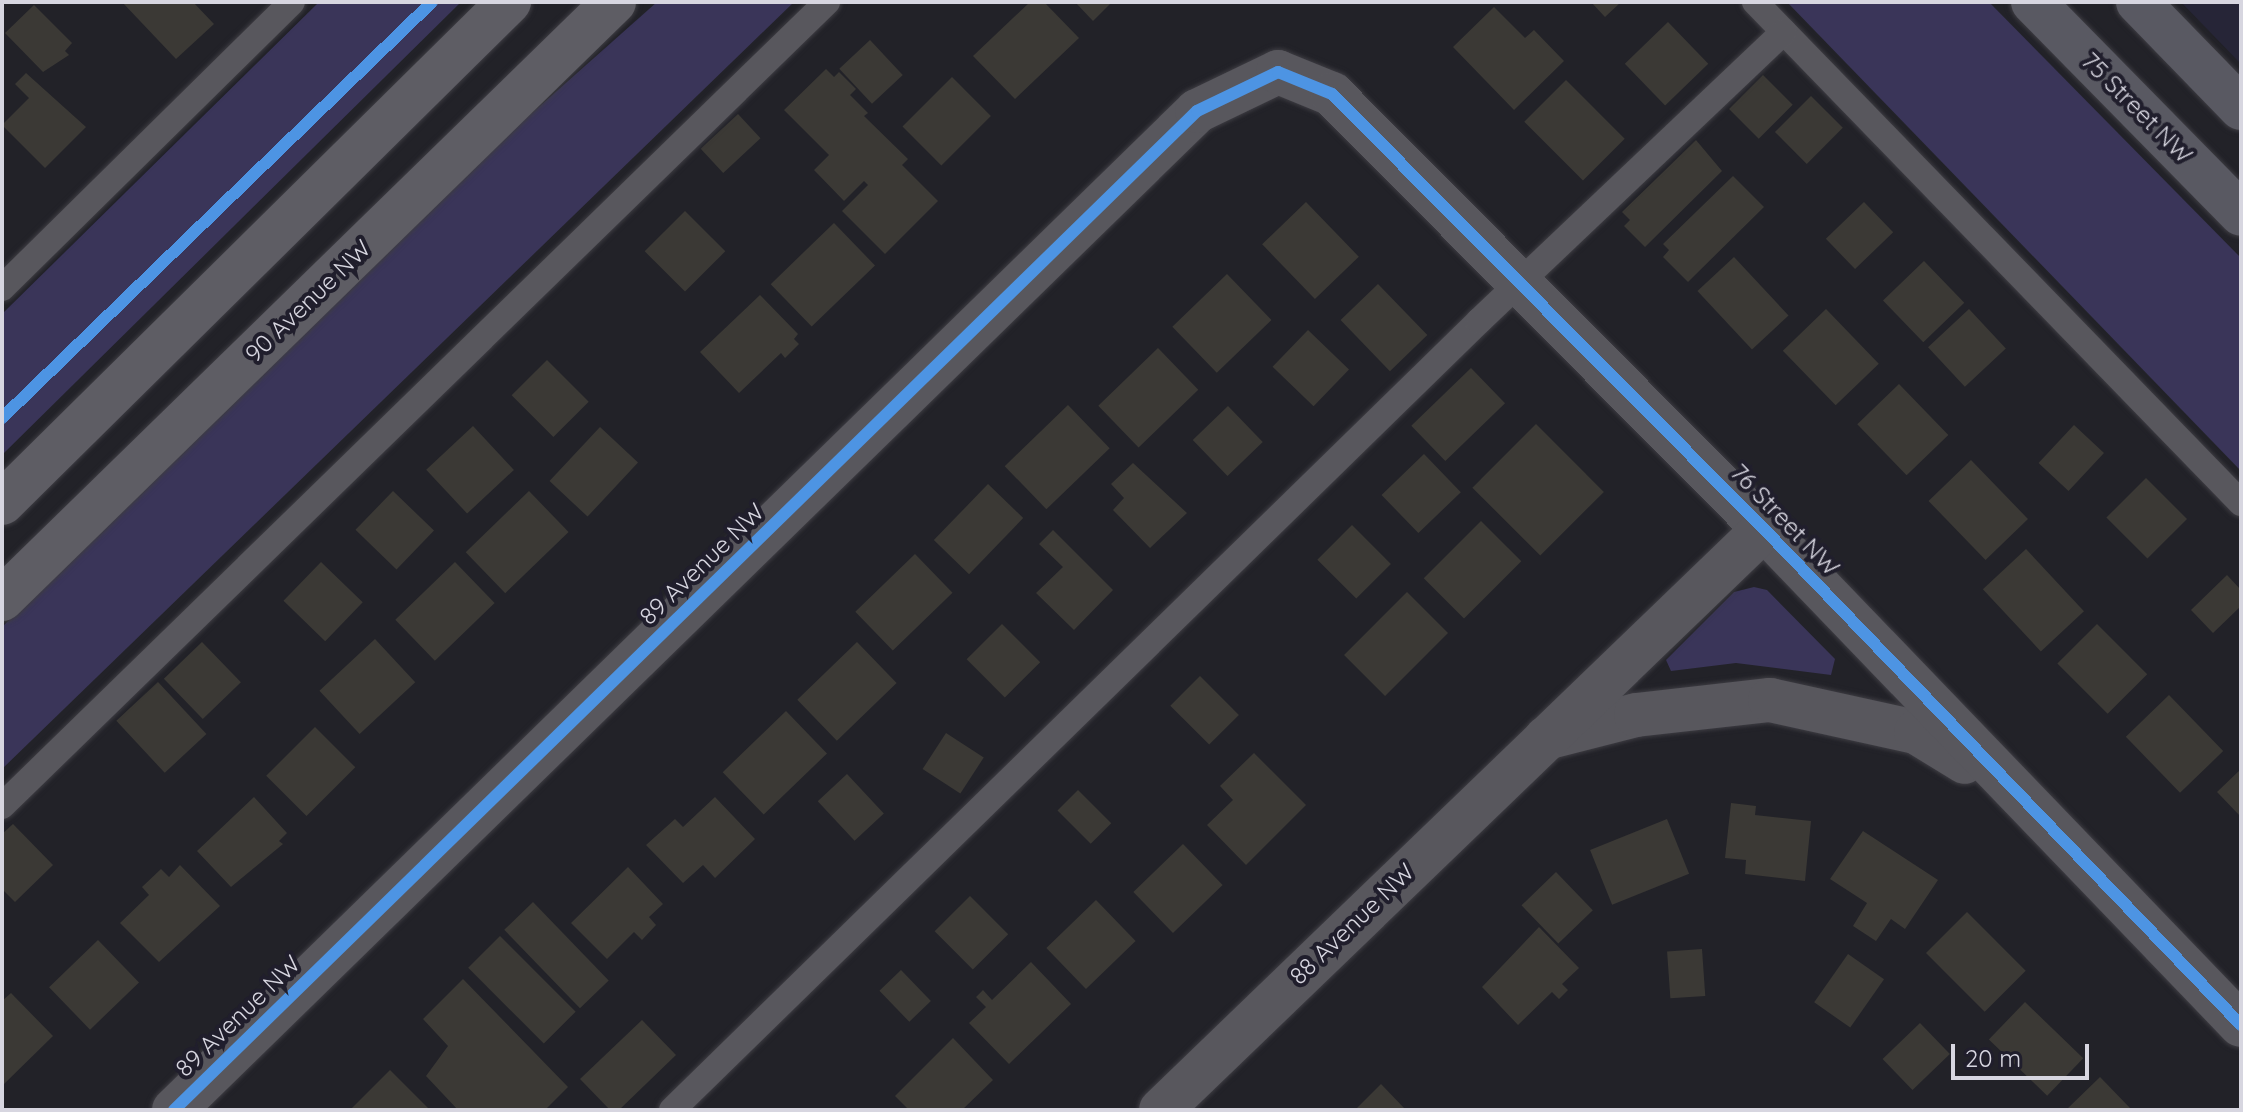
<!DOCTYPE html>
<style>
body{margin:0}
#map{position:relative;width:2243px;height:1112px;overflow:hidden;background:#222228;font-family:Quicksand,sans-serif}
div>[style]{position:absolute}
.built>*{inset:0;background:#262537}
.green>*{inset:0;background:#3a3559}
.building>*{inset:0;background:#3b3935;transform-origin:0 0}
.roads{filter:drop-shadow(0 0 2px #3d3c42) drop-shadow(0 0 2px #3d3c42)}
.lane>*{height:26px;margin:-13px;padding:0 13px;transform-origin:13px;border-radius:13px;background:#58575d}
.street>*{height:44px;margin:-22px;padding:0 22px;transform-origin:22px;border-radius:22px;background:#58575d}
.secondary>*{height:44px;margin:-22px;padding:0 22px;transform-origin:22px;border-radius:22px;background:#5e5d64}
.primary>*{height:44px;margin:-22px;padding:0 22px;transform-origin:22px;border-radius:22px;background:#595962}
.cycleway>*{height:12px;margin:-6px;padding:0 6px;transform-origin:6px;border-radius:6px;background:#4d94e3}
span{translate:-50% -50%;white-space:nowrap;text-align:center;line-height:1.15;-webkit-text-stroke:8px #201e2c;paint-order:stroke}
.street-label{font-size:24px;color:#d7d6e0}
.frame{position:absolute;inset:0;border:4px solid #d7d6e0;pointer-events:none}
.scale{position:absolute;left:1951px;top:1044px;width:138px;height:36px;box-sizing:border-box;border:4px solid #d7d6e0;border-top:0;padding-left:10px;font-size:24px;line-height:28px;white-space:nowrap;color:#d7d6e0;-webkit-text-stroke:6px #201e2c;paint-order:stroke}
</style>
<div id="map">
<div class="built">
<div style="clip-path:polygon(2181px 2px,2241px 2px,2241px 64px)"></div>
</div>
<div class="green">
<div style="clip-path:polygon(319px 2px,461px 2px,2px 455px,2px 314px)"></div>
<div style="clip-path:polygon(657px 2px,794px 2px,2px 769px,2px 627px,496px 145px)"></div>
<div style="clip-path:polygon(1787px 2px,1989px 2px,2241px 258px,2241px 471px)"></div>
<div style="clip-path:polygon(1754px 587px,1767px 590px,1835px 659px,1831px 675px,1736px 663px,1671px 671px,1666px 660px,1734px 592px)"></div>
</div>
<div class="building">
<div style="clip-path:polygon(122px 2px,193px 2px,214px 24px,176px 59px)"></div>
<div style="clip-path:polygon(1030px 2px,1044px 2px,1079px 38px,1015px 99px,973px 56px)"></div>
<div style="clip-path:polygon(1075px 2px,1112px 2px,1093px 21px)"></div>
<div style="clip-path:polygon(1591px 2px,1621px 2px,1605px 17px)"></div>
<div style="clip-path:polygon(34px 5px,72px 43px,65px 51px,69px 55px,43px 72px,5px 33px)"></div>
<div style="clip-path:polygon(1494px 7px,1525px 38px,1534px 30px,1564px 61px,1514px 110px,1453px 47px)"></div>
<div style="left:1668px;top:22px;width:58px;height:60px;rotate:46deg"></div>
<div style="left:870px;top:40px;width:48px;height:42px;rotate:47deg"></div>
<div style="clip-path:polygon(826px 69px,834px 77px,839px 72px,856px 89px,850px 95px,868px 113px,864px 116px,908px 159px,902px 165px,938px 201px,885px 254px,842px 211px,868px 185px,864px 181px,844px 201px,814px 170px,829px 155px,784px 110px)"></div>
<div style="clip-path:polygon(26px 73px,86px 127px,45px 168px,2px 125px,29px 98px,15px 84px)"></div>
<div style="left:1763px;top:75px;width:42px;height:48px;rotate:45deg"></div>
<div style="left:952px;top:77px;width:55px;height:70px;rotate:45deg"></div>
<div style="left:1566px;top:80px;width:83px;height:59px;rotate:45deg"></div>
<div style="left:1811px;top:96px;width:45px;height:51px;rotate:45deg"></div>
<div style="left:738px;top:114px;width:33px;height:51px;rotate:47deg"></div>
<div style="clip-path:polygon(1696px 140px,1722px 171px,1645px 247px,1624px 226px,1630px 220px,1622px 212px)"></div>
<div style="clip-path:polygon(1733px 176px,1764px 207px,1688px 282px,1663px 257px,1669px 250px,1663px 244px)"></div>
<div style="left:1306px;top:202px;width:76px;height:61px;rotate:46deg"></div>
<div style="left:1864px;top:202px;width:42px;height:53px;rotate:46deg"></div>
<div style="left:685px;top:211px;width:57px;height:57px;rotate:45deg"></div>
<div style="left:834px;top:223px;width:59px;height:88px;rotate:46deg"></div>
<div style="left:1734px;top:257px;width:80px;height:50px;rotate:47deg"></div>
<div style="left:1924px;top:261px;width:58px;height:57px;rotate:46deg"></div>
<div style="left:1227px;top:274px;width:64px;height:76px;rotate:46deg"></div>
<div style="left:1378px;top:284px;width:71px;height:52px;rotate:46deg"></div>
<div style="clip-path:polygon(760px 295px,798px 334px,794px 339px,799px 344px,785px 358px,781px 353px,739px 393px,700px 352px)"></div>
<div style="left:1826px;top:309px;width:76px;height:60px;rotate:46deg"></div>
<div style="left:1969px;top:309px;width:54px;height:56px;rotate:47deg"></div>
<div style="left:1308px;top:330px;width:57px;height:51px;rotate:44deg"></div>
<div style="left:1158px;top:348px;width:58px;height:83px;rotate:46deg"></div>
<div style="left:547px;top:360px;width:59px;height:50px;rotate:45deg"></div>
<div style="left:1471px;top:368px;width:49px;height:83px;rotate:46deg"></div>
<div style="left:1899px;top:384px;width:71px;height:58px;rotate:46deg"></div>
<div style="left:1068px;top:405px;width:60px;height:88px;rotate:46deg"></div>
<div style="left:1228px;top:406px;width:50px;height:49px;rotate:46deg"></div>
<div style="left:1536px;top:424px;width:96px;height:90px;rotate:45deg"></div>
<div style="left:2074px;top:425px;width:41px;height:52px;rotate:43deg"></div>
<div style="left:473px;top:426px;width:60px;height:64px;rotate:47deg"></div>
<div style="left:600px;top:427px;width:52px;height:74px;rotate:43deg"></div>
<div style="left:1424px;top:454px;width:53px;height:59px;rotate:46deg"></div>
<div style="left:1971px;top:460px;width:82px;height:59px;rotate:46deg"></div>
<div style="clip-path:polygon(1133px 463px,1187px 513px,1150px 548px,1113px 510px,1124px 498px,1111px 484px)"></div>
<div style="left:2146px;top:478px;width:58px;height:56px;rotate:45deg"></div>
<div style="left:988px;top:484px;width:49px;height:78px;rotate:44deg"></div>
<div style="left:393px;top:491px;width:57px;height:54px;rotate:44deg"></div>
<div style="left:529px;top:491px;width:57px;height:88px;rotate:46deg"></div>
<div style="left:1481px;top:521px;width:57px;height:81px;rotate:45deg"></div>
<div style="left:1352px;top:525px;width:55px;height:49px;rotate:45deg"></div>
<div style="clip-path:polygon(1053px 530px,1113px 590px,1074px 630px,1036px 593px,1063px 567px,1039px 544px)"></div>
<div style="left:2026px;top:549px;width:85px;height:59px;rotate:47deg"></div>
<div style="left:915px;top:554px;width:54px;height:83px;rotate:46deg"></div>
<div style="left:321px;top:562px;width:58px;height:54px;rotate:44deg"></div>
<div style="left:455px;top:562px;width:57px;height:83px;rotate:46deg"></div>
<div style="clip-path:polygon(2227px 575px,2241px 590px,2241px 606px,2213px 633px,2191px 610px)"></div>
<div style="left:1407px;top:592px;width:58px;height:89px;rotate:45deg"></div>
<div style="left:1002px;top:624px;width:54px;height:50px;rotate:45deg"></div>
<div style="left:2097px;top:624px;width:71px;height:56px;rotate:45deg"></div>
<div style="left:375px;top:639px;width:59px;height:76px;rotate:47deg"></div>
<div style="left:202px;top:642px;width:56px;height:53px;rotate:46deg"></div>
<div style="left:857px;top:642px;width:57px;height:83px;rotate:46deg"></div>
<div style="left:1200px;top:676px;width:55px;height:42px;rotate:45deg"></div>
<div style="left:158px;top:682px;width:71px;height:57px;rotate:47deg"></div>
<div style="left:2169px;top:695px;width:78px;height:60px;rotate:46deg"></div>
<div style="left:786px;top:711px;width:59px;height:88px;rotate:46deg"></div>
<div style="left:315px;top:727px;width:57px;height:69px;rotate:45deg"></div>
<div style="left:946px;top:733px;width:45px;height:43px;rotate:33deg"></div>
<div style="clip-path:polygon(1254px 753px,1306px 805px,1246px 865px,1207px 825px,1233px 800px,1220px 786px)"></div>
<div style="clip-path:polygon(2241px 769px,2241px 817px,2217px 792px)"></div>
<div style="left:847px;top:774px;width:54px;height:40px;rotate:47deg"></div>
<div style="left:1078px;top:790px;width:47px;height:29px;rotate:45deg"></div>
<div style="clip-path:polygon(254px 797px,287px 833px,279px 841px,283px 844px,231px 887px,197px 851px)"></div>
<div style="clip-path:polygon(715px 797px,755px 839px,715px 878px,703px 865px,683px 883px,646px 845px,675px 819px,683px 827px)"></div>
<div style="clip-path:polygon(1731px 803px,1756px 806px,1755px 815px,1811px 821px,1805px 881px,1745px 874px,1746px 860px,1725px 858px)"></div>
<div style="left:1667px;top:819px;width:59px;height:83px;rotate:68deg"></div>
<div style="clip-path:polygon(13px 824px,53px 865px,15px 902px,2px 889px,2px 834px)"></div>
<div style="clip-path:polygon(1863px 831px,1938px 880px,1905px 929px,1891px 919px,1876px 941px,1853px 926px,1867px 903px,1830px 879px)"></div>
<div style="left:1183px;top:844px;width:57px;height:69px;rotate:46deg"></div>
<div style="clip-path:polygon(180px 865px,220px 906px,159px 962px,120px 923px,149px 895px,142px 887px,161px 869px,169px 877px)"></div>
<div style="clip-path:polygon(628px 867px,663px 904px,649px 917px,656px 925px,642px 940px,634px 932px,607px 959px,571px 923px)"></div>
<div style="left:1556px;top:872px;width:53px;height:48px;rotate:46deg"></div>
<div style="left:970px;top:896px;width:54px;height:50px;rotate:45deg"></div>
<div style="left:1096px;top:900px;width:57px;height:69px;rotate:46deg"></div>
<div style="left:533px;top:902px;width:109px;height:40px;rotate:46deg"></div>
<div style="left:1967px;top:912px;width:83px;height:58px;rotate:45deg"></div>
<div style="clip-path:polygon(1539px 927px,1579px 968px,1562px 984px,1568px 990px,1559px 999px,1552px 992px,1518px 1025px,1482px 987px)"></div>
<div style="left:500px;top:936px;width:107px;height:45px;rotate:45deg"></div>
<div style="left:98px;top:940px;width:59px;height:68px;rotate:46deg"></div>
<div style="left:1702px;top:949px;width:47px;height:35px;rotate:86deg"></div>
<div style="left:1848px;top:954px;width:44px;height:59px;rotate:35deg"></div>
<div style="clip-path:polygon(1031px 962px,1071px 1004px,1009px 1064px,969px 1023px,986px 1007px,976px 997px,983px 990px,992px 1000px)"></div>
<div style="left:901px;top:970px;width:43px;height:30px;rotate:46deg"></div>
<div style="clip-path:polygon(463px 979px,568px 1087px,545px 1110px,458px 1110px,426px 1076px,448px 1046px,423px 1019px)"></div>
<div style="clip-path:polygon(11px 993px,53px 1036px,2px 1086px,2px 1001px)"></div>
<div style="left:2025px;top:1002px;width:81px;height:52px;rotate:44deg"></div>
<div style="clip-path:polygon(642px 1020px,676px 1055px,619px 1110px,610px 1110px,580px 1079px)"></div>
<div style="left:1920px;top:1023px;width:43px;height:52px;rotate:46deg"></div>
<div style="clip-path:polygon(953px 1038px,993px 1080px,962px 1110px,909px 1110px,895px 1096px)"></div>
<div style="clip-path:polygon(390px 1070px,430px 1110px,350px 1110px)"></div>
<div style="clip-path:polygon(2100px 1077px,2132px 1110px,2066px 1110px)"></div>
<div style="clip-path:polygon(1381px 1084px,1406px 1110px,1355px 1110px)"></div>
</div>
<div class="roads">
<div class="lane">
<div style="left:1755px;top:2px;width:698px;rotate:45.87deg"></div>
<div style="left:2px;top:288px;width:407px;rotate:-44.6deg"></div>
<div style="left:2px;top:806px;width:1152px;rotate:-44.26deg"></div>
<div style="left:672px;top:1110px;width:1129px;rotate:-44.35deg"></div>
<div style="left:1479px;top:321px;width:420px;rotate:-43.5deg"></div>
</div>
<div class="street">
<div style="left:1546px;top:738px;width:93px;rotate:-14.3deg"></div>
<div style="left:1636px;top:715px;width:135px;rotate:-6.4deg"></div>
<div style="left:1770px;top:700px;width:149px;rotate:12.4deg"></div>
<div style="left:1916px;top:732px;width:57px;rotate:31.5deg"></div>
<div style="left:174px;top:1110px;width:1430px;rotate:-44.32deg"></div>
<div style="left:1197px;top:111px;width:90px;rotate:-25.7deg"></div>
<div style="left:1278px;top:72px;width:58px;rotate:22.2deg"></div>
<div style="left:1332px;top:94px;width:613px;rotate:45.2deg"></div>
<div style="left:1764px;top:529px;width:688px;rotate:46.12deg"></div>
<div style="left:1161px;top:1110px;width:837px;rotate:-43.94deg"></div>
</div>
<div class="secondary">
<div style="left:2px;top:503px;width:713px;rotate:-44.66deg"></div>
<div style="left:2px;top:599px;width:855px;rotate:-44.29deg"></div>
</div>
<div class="primary">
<div style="left:2033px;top:2px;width:297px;rotate:45.5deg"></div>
<div style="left:2138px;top:2px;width:148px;rotate:45.8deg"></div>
</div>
</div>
<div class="cycleway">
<div style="left:2px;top:418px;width:598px;rotate:-44.05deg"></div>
<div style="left:174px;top:1110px;width:1430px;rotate:-44.32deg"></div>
<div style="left:1197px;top:111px;width:90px;rotate:-25.7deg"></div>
<div style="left:1278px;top:72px;width:58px;rotate:22.2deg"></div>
<div style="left:1332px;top:94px;width:613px;rotate:45.2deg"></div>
<div style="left:1764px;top:529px;width:688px;rotate:46.12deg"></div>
</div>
<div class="street-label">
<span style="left:2137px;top:108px;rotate:45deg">75 Street NW</span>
<span style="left:308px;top:301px;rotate:-44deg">90 Avenue NW</span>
<span style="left:1785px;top:520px;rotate:46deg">76 Street NW</span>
<span style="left:702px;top:564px;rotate:-44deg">89 Avenue NW</span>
<span style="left:1352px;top:924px;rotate:-44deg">88 Avenue NW</span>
<span style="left:238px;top:1016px;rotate:-44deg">89 Avenue NW</span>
</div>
<div class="frame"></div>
<div class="scale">20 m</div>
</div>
